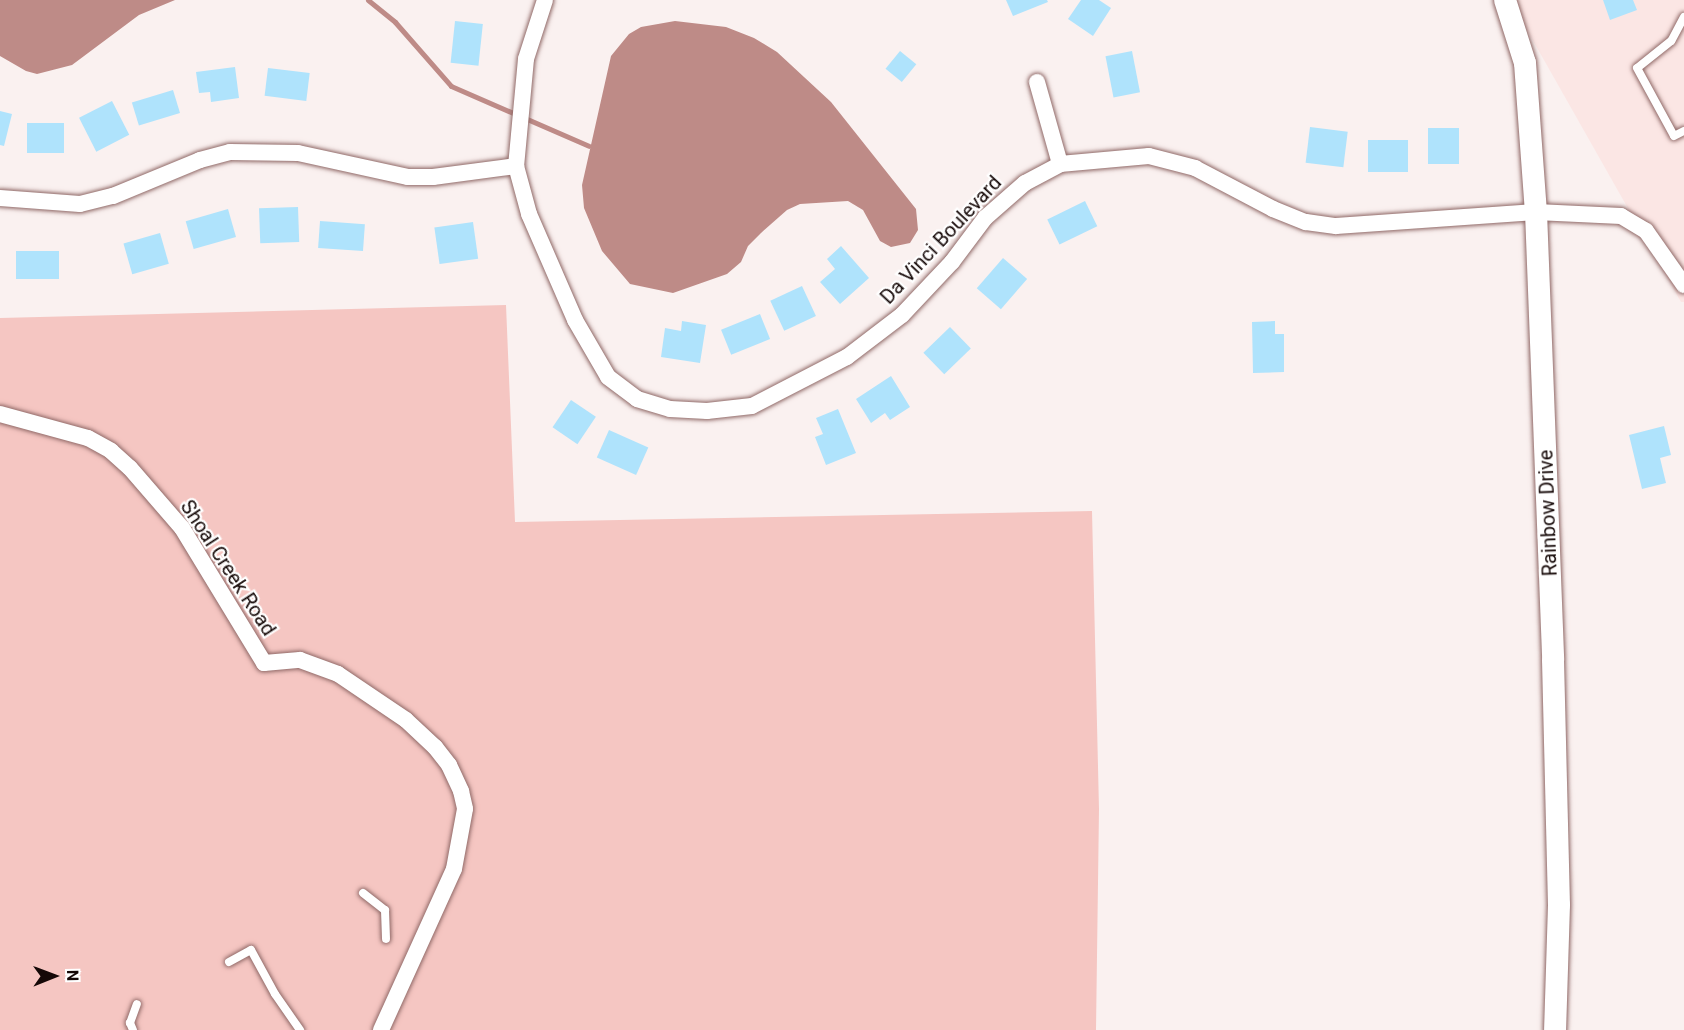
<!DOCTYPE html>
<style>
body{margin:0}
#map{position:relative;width:1684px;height:1030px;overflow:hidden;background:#faf1f0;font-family:Roboto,sans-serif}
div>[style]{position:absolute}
.built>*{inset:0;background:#fbe6e4}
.green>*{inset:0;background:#f5c6c2}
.water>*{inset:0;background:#be8b87}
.stream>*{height:5px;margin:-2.5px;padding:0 2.5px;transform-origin:2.5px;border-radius:2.5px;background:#be8b87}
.building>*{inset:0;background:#afe3fc;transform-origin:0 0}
.roads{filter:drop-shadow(0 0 2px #906967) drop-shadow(0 0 2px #906967)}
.lane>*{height:8px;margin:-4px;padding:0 4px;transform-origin:4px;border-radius:4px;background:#fff}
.street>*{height:16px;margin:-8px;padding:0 8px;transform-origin:8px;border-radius:8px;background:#fff}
.secondary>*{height:22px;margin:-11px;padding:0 11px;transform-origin:11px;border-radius:11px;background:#fff}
span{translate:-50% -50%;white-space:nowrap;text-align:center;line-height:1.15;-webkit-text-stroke:4.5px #fff;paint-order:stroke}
.street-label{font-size:20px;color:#150807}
.north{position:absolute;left:24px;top:946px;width:60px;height:60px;-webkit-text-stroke:4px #fff;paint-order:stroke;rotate:89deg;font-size:16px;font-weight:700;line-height:24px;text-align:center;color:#150807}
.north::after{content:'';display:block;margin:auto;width:21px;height:27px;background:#150807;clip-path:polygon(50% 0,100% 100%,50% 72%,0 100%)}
</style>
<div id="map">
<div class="built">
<div style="clip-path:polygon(1510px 0,1684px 0,1684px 302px,1681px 302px)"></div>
</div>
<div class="green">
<div style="clip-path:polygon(506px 305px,515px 522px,1092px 511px,1099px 809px,1096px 1030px,0 1030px,0 318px)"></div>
</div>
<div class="water">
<div style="clip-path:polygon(0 0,175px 0,139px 15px,72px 65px,37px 74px,26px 71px,0 56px)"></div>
<div style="clip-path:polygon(675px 21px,726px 27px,754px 38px,777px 52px,831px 102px,916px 209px,918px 230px,910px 243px,891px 247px,880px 241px,863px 210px,848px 201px,800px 204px,787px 210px,761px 233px,748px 246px,741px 262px,727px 274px,673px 293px,630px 284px,602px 251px,584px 208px,582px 185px,611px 56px,629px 34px,641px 27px)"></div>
</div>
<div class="stream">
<div style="left:368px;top:0;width:35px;rotate:39deg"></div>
<div style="left:395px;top:22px;width:85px;rotate:48.8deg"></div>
<div style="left:451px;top:86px;width:150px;rotate:23.5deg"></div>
</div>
<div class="building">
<div style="clip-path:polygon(1006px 0,1047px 0,1048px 2px,1013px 16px)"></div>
<div style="clip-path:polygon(1081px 0,1099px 0,1111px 8px,1093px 36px,1068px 19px)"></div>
<div style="clip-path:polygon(1603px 0,1633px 0,1637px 10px,1610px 20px)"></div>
<div style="left:455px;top:21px;width:28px;height:42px;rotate:6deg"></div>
<div style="left:900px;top:51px;width:21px;height:23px;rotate:39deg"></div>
<div style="left:1132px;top:51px;width:42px;height:27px;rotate:79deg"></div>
<div style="clip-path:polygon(235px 67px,239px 98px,211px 102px,210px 92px,199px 93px,196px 72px)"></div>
<div style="left:268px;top:68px;width:42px;height:28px;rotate:7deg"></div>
<div style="left:173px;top:90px;width:24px;height:43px;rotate:73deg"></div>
<div style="left:112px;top:101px;width:38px;height:37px;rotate:63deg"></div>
<div style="clip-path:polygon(0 111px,12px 114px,4px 146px,0 145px)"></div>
<div style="left:27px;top:123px;width:37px;height:30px"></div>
<div style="left:1310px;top:127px;width:38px;height:36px;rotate:7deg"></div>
<div style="left:1428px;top:128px;width:31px;height:36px"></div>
<div style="left:1408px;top:140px;width:32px;height:40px;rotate:90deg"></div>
<div style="left:1085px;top:201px;width:28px;height:42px;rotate:64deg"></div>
<div style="left:298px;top:207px;width:35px;height:39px;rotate:88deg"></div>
<div style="left:228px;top:209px;width:29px;height:44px;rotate:74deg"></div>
<div style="left:320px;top:221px;width:45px;height:27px;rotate:4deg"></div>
<div style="left:473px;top:222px;width:37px;height:39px;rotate:82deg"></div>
<div style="left:160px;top:233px;width:32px;height:38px;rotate:74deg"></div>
<div style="clip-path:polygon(841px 246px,869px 278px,840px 304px,820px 282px,835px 269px,827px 259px)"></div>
<div style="left:59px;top:251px;width:28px;height:43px;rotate:90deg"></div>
<div style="left:1003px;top:258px;width:32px;height:40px;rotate:41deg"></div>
<div style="left:802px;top:286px;width:33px;height:35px;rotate:65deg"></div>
<div style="left:760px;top:314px;width:27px;height:42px;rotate:68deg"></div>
<div style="clip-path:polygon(682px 321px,706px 325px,700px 363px,661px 357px,665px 328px,681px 331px)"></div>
<div style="clip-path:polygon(1275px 321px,1275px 334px,1284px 334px,1284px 372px,1253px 373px,1252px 322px)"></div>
<div style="left:950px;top:327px;width:30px;height:37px;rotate:46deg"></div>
<div style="clip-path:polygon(891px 376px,910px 407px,890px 420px,885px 413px,871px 423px,856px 399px)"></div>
<div style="left:571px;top:400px;width:30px;height:33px;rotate:34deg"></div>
<div style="clip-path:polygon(838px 409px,856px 453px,826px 465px,815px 437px,823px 434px,816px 418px)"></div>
<div style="clip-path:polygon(1664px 426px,1671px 455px,1660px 458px,1666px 483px,1642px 489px,1629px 435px)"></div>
<div style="left:609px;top:430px;width:43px;height:30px;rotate:24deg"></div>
</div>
<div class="roads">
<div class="lane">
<div style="left:1684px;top:17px;width:27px;rotate:118deg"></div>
<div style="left:1671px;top:41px;width:43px;rotate:141.5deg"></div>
<div style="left:1637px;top:68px;width:77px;rotate:61.4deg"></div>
<div style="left:1674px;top:136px;width:11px;rotate:-27deg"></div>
<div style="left:363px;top:893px;width:28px;rotate:38deg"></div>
<div style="left:385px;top:910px;width:29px;rotate:88deg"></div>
<div style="left:229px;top:962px;width:25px;rotate:-29deg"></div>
<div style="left:251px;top:950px;width:50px;rotate:61.4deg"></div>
<div style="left:275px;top:994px;width:44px;rotate:55.2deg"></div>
<div style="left:133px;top:1030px;width:8px;rotate:-113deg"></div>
<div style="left:130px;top:1023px;width:20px;rotate:-70deg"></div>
</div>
<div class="street">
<div style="left:545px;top:0;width:62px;rotate:107.9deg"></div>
<div style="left:526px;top:59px;width:107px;rotate:95.3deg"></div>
<div style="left:516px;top:166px;width:50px;rotate:74.8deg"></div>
<div style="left:529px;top:214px;width:116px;rotate:66.5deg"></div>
<div style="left:575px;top:320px;width:66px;rotate:59.9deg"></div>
<div style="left:608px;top:377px;width:36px;rotate:37deg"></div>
<div style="left:637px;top:399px;width:34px;rotate:17deg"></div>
<div style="left:670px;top:409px;width:37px;rotate:3deg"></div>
<div style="left:707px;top:411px;width:45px;rotate:-6.3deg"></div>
<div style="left:752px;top:406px;width:107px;rotate:-27.3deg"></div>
<div style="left:847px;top:357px;width:69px;rotate:-37.4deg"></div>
<div style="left:902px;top:315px;width:73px;rotate:-46.7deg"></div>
<div style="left:952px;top:262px;width:55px;rotate:-53.1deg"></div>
<div style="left:985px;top:218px;width:53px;rotate:-41.2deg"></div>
<div style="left:1025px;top:183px;width:40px;rotate:-28deg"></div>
<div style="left:1060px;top:164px;width:89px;rotate:-5.1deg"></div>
<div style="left:1149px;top:156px;width:48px;rotate:14.6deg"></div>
<div style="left:1195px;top:168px;width:88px;rotate:27.7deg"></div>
<div style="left:1273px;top:209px;width:35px;rotate:22deg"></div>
<div style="left:1306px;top:222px;width:30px;rotate:8deg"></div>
<div style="left:1336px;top:226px;width:200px;rotate:-4deg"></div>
<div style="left:1536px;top:212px;width:85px;rotate:2.7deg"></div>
<div style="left:1621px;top:216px;width:29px;rotate:31deg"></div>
<div style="left:1646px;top:231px;width:66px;rotate:54.9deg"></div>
<div style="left:1037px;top:82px;width:85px;rotate:74.3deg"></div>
<div style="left:0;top:198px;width:80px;rotate:4.3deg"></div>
<div style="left:80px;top:204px;width:34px;rotate:-14deg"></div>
<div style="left:113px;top:196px;width:94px;rotate:-22.5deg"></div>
<div style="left:200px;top:160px;width:31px;rotate:-15deg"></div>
<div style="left:230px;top:152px;width:68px;rotate:0.8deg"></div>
<div style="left:298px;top:153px;width:113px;rotate:12.3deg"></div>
<div style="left:408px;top:177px;width:25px"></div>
<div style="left:433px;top:177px;width:84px;rotate:-7.5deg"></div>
<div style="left:0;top:414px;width:91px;rotate:15.3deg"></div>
<div style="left:88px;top:438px;width:26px;rotate:29deg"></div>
<div style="left:111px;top:451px;width:25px;rotate:42deg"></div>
<div style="left:130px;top:468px;width:79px;rotate:49.1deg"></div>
<div style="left:182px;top:528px;width:158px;rotate:58.7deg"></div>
<div style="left:264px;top:663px;width:36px;rotate:-5deg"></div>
<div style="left:300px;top:660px;width:40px;rotate:20.2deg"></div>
<div style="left:338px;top:674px;width:82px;rotate:34.1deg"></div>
<div style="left:406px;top:720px;width:40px;rotate:43deg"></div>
<div style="left:435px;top:747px;width:23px;rotate:52deg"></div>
<div style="left:449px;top:765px;width:29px;rotate:65deg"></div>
<div style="left:461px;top:791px;width:18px;rotate:77deg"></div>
<div style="left:465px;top:809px;width:61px;rotate:100.4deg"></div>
<div style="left:454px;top:869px;width:177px;rotate:114.4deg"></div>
</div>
<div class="secondary">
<div style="left:1505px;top:0;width:66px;rotate:72.4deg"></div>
<div style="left:1525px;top:63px;width:149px;rotate:85.8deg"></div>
<div style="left:1536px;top:212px;width:448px;rotate:87.8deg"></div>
<div style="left:1553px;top:660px;width:245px;rotate:88.6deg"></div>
<div style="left:1559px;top:905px;width:125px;rotate:91.8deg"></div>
</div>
</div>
<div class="street-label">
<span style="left:941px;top:240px;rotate:-47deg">Da Vinci Boulevard</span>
<span style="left:1548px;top:513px;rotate:-92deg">Rainbow Drive</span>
<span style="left:228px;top:568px;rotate:57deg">Shoal Creek Road</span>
</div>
<div class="north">N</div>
</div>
